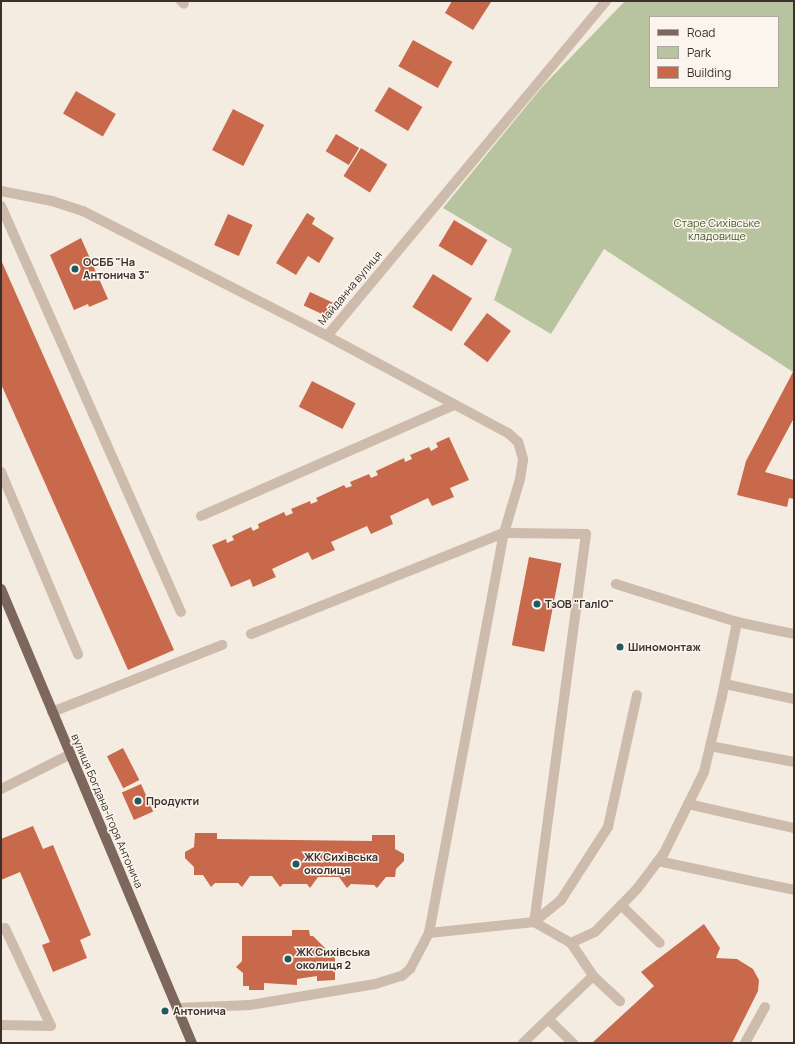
<!DOCTYPE html>
<meta charset="utf-8">
<style>
body{margin:0}
#map{position:relative;width:795px;height:1044px;overflow:hidden;background:#f4ebe1;font-family:Manrope,sans-serif}
div>[style]{position:absolute}
.green>*{inset:0;background:#b8c4a0}
.building>*{inset:0;background:#c8694b;transform-origin:0 0}
.minor>*{height:10px;margin:-5px;padding:0 5px;transform-origin:5px;border-radius:5px;background:#cdbbac}
.major>*{height:10px;margin:-5px;padding:0 5px;transform-origin:5px;border-radius:5px;background:#7d675c}
.dots>*{width:11px;height:11px;translate:-50% -50%;box-sizing:border-box;border:2px solid #fbf5ee;border-radius:50%}
span{translate:-50% -50%;white-space:nowrap;text-align:center;line-height:1.15;-webkit-text-stroke:3px #fbf5ee;paint-order:stroke}
.park-label{font-size:11px;color:#4a5a2e}
.poi-label{font-size:11px;color:#3b302b;font-weight:700}
.left{translate:0 -50%;text-align:left}
.street-label{font-size:11px;color:#3b302b}
.frame{position:absolute;inset:0;border:2px solid #3b302b;pointer-events:none}
.legend{position:absolute;left:649px;top:16px;width:130px;height:72px;box-sizing:border-box;background:#fbf5ee;border:1px solid #aea6a0;margin:0;padding:5px 7px;list-style:none;font-size:12px;color:#3b302b}
.legend li{display:flex;align-items:center;gap:8px;height:20px}
.legend b{width:20px;border:1px solid #aea6a0}
</style>
<div id="map">
<div class="green">
<div style="clip-path:polygon(evenodd,625px 1px,794px 1px,793px 372px,604px 249px,551px 334px,494px 300px,512px 249px,443px 208px,542px 87px,625px 1px,650px 17px,778px 17px,778px 87px,650px 87px,650px 17px)"></div>
</div>
<div class="building">
<div style="clip-path:polygon(452px 1px,490px 1px,491px 2px,473px 30px,445px 13px)"></div>
<div style="left:413px;top:40px;width:45px;height:30px;rotate:29deg"></div>
<div style="left:389px;top:87px;width:39px;height:28px;rotate:31deg"></div>
<div style="left:76px;top:91px;width:46px;height:26px;rotate:30deg"></div>
<div style="left:233px;top:109px;width:35px;height:46px;rotate:27deg"></div>
<div style="left:336px;top:134px;width:27px;height:20px;rotate:31deg"></div>
<div style="left:361px;top:148px;width:31px;height:33px;rotate:32deg"></div>
<div style="clip-path:polygon(307px 213px,315px 218px,312px 224px,334px 238px,319px 263px,308px 256px,296px 275px,276px 263px)"></div>
<div style="left:228px;top:214px;width:27px;height:34px;rotate:24deg"></div>
<div style="left:454px;top:220px;width:39px;height:30px;rotate:31deg"></div>
<div style="clip-path:polygon(81px 238px,108px 299px,89px 307px,88px 304px,74px 310px,50px 255px)"></div>
<div style="clip-path:polygon(1px 260px,174px 650px,128px 670px,1px 384px)"></div>
<div style="left:433px;top:274px;width:46px;height:39px;rotate:32deg"></div>
<div style="left:310px;top:292px;width:29px;height:15px;rotate:25deg"></div>
<div style="left:487px;top:313px;width:30px;height:39px;rotate:37deg"></div>
<div style="clip-path:polygon(794px 370px,794px 418px,765px 472px,794px 480px,794px 499px,789px 498px,787px 507px,737px 495px,746px 461px)"></div>
<div style="left:312px;top:381px;width:49px;height:29px;rotate:27deg"></div>
<div style="clip-path:polygon(449px 437px,469px 480px,450px 488px,454px 497px,432px 506px,428px 498px,390px 516px,393px 524px,371px 534px,367px 526px,331px 542px,335px 550px,312px 560px,308px 552px,272px 569px,276px 577px,253px 587px,250px 579px,231px 587px,212px 545px,226px 539px,227px 543px,234px 540px,232px 536px,251px 527px,253px 531px,259px 528px,258px 524px,284px 512px,286px 516px,293px 513px,291px 509px,310px 501px,311px 504px,318px 501px,316px 498px,344px 485px,346px 488px,352px 486px,350px 482px,369px 474px,371px 478px,378px 475px,376px 471px,404px 458px,405px 462px,412px 459px,410px 455px,429px 447px,431px 451px,438px 447px,436px 443px)"></div>
<div style="left:529px;top:557px;width:33px;height:90px;rotate:11deg"></div>
<div style="left:123px;top:748px;width:36px;height:18px;rotate:63deg"></div>
<div style="left:141px;top:784px;width:30px;height:21px;rotate:66deg"></div>
<div style="clip-path:polygon(33px 826px,43px 849px,53px 845px,91px 935px,80px 940px,87px 958px,53px 972px,42px 945px,50px 942px,20px 872px,1px 880px,1px 839px)"></div>
<div style="clip-path:polygon(195px 833px,217px 833px,217px 839px,294px 840px,372px 841px,372px 835px,395px 835px,395px 849px,404px 854px,404px 861px,396px 869px,395px 877px,386px 877px,377px 888px,374px 885px,351px 884px,347px 888px,339px 877px,318px 877px,310px 888px,307px 884px,283px 884px,280px 887px,272px 876px,250px 876px,242px 887px,238px 883px,215px 883px,211px 887px,203px 875px,194px 875px,194px 867px,185px 858px,185px 852px,194px 847px)"></div>
<div style="clip-path:polygon(704px 924px,720px 948px,716px 958px,737px 959px,753px 969px,759px 980px,758px 991px,732px 1043px,592px 1043px,654px 986px,641px 972px)"></div>
<div style="clip-path:polygon(292px 930px,309px 930px,310px 936px,313px 936px,335px 958px,335px 980px,317px 981px,317px 976px,297px 979px,297px 985px,264px 983px,264px 990px,249px 990px,249px 986px,243px 986px,243px 973px,236px 967px,242px 961px,242px 936px,292px 936px)"></div>
</div>
<div class="minor">
<div style="left:181px;top:1px;width:4px;rotate:45deg"></div>
<div style="left:1px;top:191px;width:52px;rotate:11.1deg"></div>
<div style="left:52px;top:201px;width:33px;rotate:18deg"></div>
<div style="left:83px;top:211px;width:274px;rotate:27.1deg"></div>
<div style="left:327px;top:336px;width:436px;rotate:-50.2deg"></div>
<div style="left:1px;top:206px;width:444px;rotate:66.1deg"></div>
<div style="left:1px;top:472px;width:198px;rotate:67.1deg"></div>
<div style="left:201px;top:516px;width:276px;rotate:-23.7deg"></div>
<div style="left:737px;top:622px;width:58px;rotate:11.9deg"></div>
<div style="left:251px;top:634px;width:272px;rotate:-21.8deg"></div>
<div style="left:504px;top:533px;width:82px;rotate:0.7deg"></div>
<div style="left:586px;top:534px;width:391px;rotate:97.6deg"></div>
<div style="left:534px;top:922px;width:43px;rotate:29.6deg"></div>
<div style="left:571px;top:943px;width:40px;rotate:56deg"></div>
<div style="left:593px;top:976px;width:97px;rotate:136.3deg"></div>
<div style="left:725px;top:684px;width:71px;rotate:12.3deg"></div>
<div style="left:52px;top:712px;width:183px;rotate:-21.5deg"></div>
<div style="left:710px;top:746px;width:86px;rotate:10.8deg"></div>
<div style="left:1px;top:789px;width:78px;rotate:-26.6deg"></div>
<div style="left:688px;top:804px;width:109px;rotate:12.8deg"></div>
<div style="left:658px;top:861px;width:139px;rotate:12deg"></div>
<div style="left:621px;top:905px;width:54px;rotate:44.3deg"></div>
<div style="left:1px;top:930px;width:4px;rotate:-27deg"></div>
<div style="left:5px;top:928px;width:108px;rotate:64.9deg"></div>
<div style="left:51px;top:1026px;width:50px;rotate:-178.9deg"></div>
<div style="left:429px;top:933px;width:106px;rotate:-6deg"></div>
<div style="left:534px;top:922px;width:35px;rotate:-39deg"></div>
<div style="left:561px;top:900px;width:87px;rotate:-57.2deg"></div>
<div style="left:608px;top:827px;width:135px;rotate:-77.6deg"></div>
<div style="left:571px;top:943px;width:26px;rotate:-25deg"></div>
<div style="left:595px;top:932px;width:60px;rotate:-45.7deg"></div>
<div style="left:637px;top:889px;width:45px;rotate:-53.1deg"></div>
<div style="left:664px;top:853px;width:90px;rotate:-63.7deg"></div>
<div style="left:704px;top:772px;width:78px;rotate:-76.7deg"></div>
<div style="left:722px;top:696px;width:76px;rotate:-78.5deg"></div>
<div style="left:737px;top:622px;width:127px;rotate:-162.6deg"></div>
<div style="left:593px;top:976px;width:37px;rotate:43deg"></div>
<div style="left:177px;top:1008px;width:73px;rotate:-2.4deg"></div>
<div style="left:250px;top:1005px;width:127px;rotate:-9.5deg"></div>
<div style="left:375px;top:984px;width:28px;rotate:-17deg"></div>
<div style="left:402px;top:976px;width:11px;rotate:-41deg"></div>
<div style="left:410px;top:969px;width:41px;rotate:-62.2deg"></div>
<div style="left:429px;top:933px;width:407px;rotate:-79.4deg"></div>
<div style="left:504px;top:533px;width:56px;rotate:-73.5deg"></div>
<div style="left:520px;top:479px;width:20px;rotate:-81deg"></div>
<div style="left:523px;top:459px;width:18px;rotate:-106deg"></div>
<div style="left:518px;top:442px;width:13px;rotate:-138deg"></div>
<div style="left:508px;top:433px;width:205px;rotate:-151.8deg"></div>
<div style="left:548px;top:1019px;width:35px;rotate:44deg"></div>
<div style="left:745px;top:1043px;width:41px;rotate:-60.9deg"></div>
</div>
<div class="major">
<div style="left:1px;top:589px;width:493px;rotate:67.2deg"></div>
</div>
<div class="dots">
<div style="left:75px;top:269px;background:#1f5a5e"></div>
<div style="left:537px;top:604px;background:#1f5a5e"></div>
<div style="left:620px;top:647px;background:#1f5a5e"></div>
<div style="left:138px;top:801px;background:#1f5a5e"></div>
<div style="left:296px;top:864px;background:#1f5a5e"></div>
<div style="left:288px;top:959px;background:#1f5a5e"></div>
<div style="left:165px;top:1011px;background:#1f5a5e"></div>
</div>
<div class="park-label">
<span style="left:717px;top:230px">Старе Сихівське<br>кладовище</span>
</div>
<div class="poi-label">
<span class="left" style="left:83px;top:269px">ОСББ "На<br>Антонича 3"</span>
<span class="left" style="left:545px;top:604px">ТзОВ "ГалІО"</span>
<span class="left" style="left:628px;top:647px">Шиномонтаж</span>
<span class="left" style="left:146px;top:801px">Продукти</span>
<span class="left" style="left:304px;top:864px">ЖК Сихівська<br>околиця</span>
<span class="left" style="left:296px;top:959px">ЖК Сихівська<br>околиця 2</span>
<span class="left" style="left:173px;top:1011px">Антонича</span>
</div>
<div class="street-label">
<span style="left:350px;top:288px;rotate:-50deg">Майданна вулиця</span>
<span style="left:107px;top:811px;rotate:67deg">вулиця Богдана-Ігоря Антонича</span>
</div>
<div class="frame"></div>
<ul class="legend">
<li><b style="height:5px;background:#7d675c"></b>Road</li>
<li><b style="height:11px;background:#b8c4a0"></b>Park</li>
<li><b style="height:11px;background:#c8694b"></b>Building</li>
</ul>
</div>
